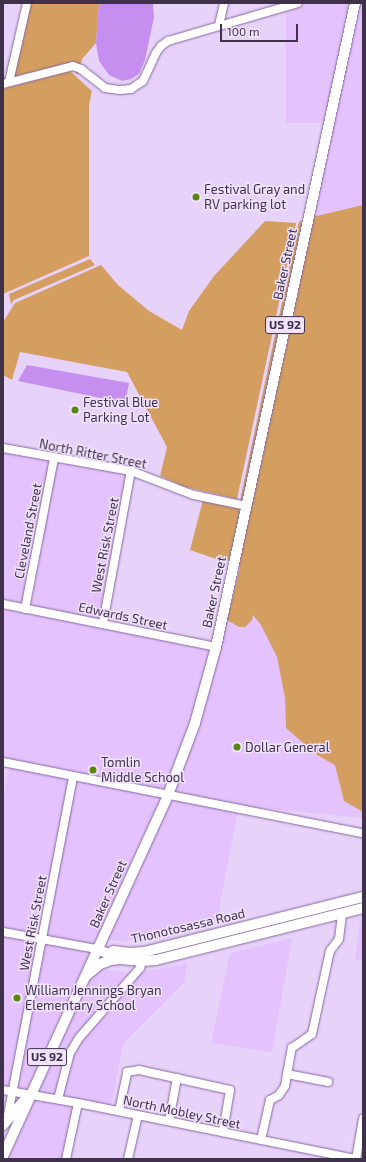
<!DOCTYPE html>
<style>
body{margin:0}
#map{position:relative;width:366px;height:1162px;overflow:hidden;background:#e7d2fa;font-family:"Exo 2",sans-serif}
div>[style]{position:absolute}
.built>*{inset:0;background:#e3c2fd;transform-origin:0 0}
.green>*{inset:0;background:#d39e5f}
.water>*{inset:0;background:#c68fef}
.roads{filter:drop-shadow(0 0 1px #8866a2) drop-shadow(0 0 1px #8866a2)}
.minor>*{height:8px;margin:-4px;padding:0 4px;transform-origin:4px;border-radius:4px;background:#fff}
.major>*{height:10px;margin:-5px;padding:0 5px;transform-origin:5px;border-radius:5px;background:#fff}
.dots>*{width:11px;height:11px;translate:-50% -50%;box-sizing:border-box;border:2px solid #f1e2fd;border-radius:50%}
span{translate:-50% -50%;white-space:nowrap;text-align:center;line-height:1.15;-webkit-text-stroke:3px #f1e2fd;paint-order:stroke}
.shield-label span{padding:1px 3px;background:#f1e2fd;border:1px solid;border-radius:3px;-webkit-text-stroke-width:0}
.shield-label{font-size:12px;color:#40314b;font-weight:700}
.poi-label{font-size:13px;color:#40314b}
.left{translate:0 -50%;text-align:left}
.street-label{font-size:13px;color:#40314b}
.frame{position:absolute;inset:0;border:4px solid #40314b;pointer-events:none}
.scale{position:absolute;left:220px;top:24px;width:78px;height:18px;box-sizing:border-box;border:2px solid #40314b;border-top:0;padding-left:5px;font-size:12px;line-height:14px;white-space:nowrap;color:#40314b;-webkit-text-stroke:3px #f1e2fd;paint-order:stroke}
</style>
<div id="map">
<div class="built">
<div style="left:286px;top:3px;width:66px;height:120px"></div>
<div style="clip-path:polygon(358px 3px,363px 3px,363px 205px,312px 217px)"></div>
<div style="clip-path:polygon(3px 450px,51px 460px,23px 605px,3px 602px)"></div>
<div style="left:57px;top:462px;width:72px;height:148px;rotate:10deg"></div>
<div style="clip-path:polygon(3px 605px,216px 647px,168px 795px,74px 777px,12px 1092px,3px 1090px,3px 801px,10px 764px,3px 762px)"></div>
<div style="clip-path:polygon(253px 615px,261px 625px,277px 657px,285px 698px,286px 728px,317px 755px,336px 765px,344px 801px,363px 812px,363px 818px,242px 806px,172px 794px,227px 620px,238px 627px)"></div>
<div style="clip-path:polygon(76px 780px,164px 797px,99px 937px,96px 937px,93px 946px,46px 938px)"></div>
<div style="clip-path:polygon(170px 799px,238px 811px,220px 903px,219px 918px,124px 942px,105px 939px)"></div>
<div style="clip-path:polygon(363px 920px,363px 960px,355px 960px,360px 921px)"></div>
<div style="clip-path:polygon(292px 938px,272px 1052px,211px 1043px,230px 953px)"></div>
<div style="clip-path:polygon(45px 943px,91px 951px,84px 970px,28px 1092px,16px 1089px)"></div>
<div style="clip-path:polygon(187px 963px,184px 983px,123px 1044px,111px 1107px,61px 1097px,73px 1054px,82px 1040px,139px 973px)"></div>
<div style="clip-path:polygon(101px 969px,131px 973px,68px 1051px,55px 1096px,34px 1093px,87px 979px)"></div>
<div style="clip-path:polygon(32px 1098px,74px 1105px,63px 1159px,5px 1159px)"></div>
</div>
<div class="green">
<div style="clip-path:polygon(31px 3px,99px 3px,96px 43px,82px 59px,78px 75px,71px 68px,3px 87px,3px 79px,9px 74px,23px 18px)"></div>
<div style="clip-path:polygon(69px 70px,92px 91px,89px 105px,89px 256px,3px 294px,3px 89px)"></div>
<div style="clip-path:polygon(363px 205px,363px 812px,344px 801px,335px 765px,317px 755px,286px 728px,285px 698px,277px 657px,261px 625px,253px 615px,252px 620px,245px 627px,239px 627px,227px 620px,240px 567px,237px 562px,312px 217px)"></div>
<div style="clip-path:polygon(305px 220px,244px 502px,240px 501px,299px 222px)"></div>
<div style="clip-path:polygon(265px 221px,296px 223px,237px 499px,185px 487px,160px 476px,167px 447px,127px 372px,20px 352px,12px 380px,3px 375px,3px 322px,15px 303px,101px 265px,118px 285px,149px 311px,182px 330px,189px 311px,214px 276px)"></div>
<div style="clip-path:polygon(90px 259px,95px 265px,14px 300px,11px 304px,9px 294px)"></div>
<div style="clip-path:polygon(203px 500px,243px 508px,230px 559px,225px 562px,190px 550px)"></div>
</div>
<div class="water">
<div style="clip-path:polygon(99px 3px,153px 3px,154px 17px,145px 60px,139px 74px,131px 79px,122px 81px,109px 75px,99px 61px,96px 43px)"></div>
<div style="clip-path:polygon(27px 365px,129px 383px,125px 403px,18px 381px)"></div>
</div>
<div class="roads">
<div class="minor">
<div style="left:219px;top:25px;width:23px;rotate:-77deg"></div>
<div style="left:9px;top:82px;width:81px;rotate:-77.2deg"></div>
<div style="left:3px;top:84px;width:72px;rotate:-14.4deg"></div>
<div style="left:73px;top:66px;width:9px;rotate:21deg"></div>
<div style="left:81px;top:69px;width:31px;rotate:38deg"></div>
<div style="left:105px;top:88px;width:15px;rotate:8deg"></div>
<div style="left:120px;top:90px;width:11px;rotate:-5deg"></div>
<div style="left:131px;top:89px;width:14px;rotate:-34deg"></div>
<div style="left:143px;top:81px;width:31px;rotate:-65deg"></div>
<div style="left:156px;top:53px;width:9px;rotate:-54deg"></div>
<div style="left:161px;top:46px;width:9px;rotate:-36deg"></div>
<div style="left:168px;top:41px;width:135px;rotate:-16.3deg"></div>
<div style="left:3px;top:448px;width:130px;rotate:10.2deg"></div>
<div style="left:131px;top:471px;width:67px;rotate:20.9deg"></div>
<div style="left:194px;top:495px;width:53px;rotate:11.9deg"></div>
<div style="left:3px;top:604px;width:217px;rotate:11.4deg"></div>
<div style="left:25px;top:609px;width:154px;rotate:-79.1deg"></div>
<div style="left:103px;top:623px;width:155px;rotate:-79.6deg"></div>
<div style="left:3px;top:762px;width:367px;rotate:11.2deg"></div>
<div style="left:3px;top:932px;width:96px;rotate:10.3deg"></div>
<div style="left:287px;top:1074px;width:42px;rotate:11deg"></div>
<div style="left:3px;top:1090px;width:76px;rotate:9.8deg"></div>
<div style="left:78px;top:1103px;width:284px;rotate:11.4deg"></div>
<div style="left:58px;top:1099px;width:48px;rotate:-75.4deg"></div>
<div style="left:70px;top:1053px;width:17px;rotate:-59deg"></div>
<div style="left:79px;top:1038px;width:93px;rotate:-48.9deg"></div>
<div style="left:140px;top:968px;width:7px;rotate:-74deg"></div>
<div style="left:119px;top:1111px;width:40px;rotate:-78deg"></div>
<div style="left:127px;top:1072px;width:12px;rotate:-9deg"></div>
<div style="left:139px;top:1070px;width:93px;rotate:12.4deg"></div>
<div style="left:230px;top:1090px;width:43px;rotate:99.5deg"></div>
<div style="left:7px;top:1120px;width:349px;rotate:-79.1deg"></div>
<div style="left:169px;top:1121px;width:44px;rotate:-79.5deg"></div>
<div style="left:261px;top:1140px;width:41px;rotate:-77.3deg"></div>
<div style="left:270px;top:1100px;width:10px;rotate:-29deg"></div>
<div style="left:279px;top:1095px;width:11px;rotate:-56deg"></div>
<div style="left:285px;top:1086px;width:39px;rotate:-80deg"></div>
<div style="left:292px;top:1048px;width:24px;rotate:-35deg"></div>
<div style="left:312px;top:1034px;width:85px;rotate:-77.8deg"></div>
<div style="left:330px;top:951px;width:15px;rotate:-53deg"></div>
<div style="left:339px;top:939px;width:26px;rotate:-83deg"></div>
<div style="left:66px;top:1159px;width:57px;rotate:-77.9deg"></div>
<div style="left:128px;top:1159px;width:45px;rotate:-77.2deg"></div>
<div style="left:356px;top:1159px;width:41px;rotate:-80.1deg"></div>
</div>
<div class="major">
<div style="left:97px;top:949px;width:25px;rotate:23deg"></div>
<div style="left:120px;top:959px;width:22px;rotate:5deg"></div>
<div style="left:142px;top:961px;width:14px;rotate:-4deg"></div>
<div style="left:156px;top:960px;width:213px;rotate:-14.1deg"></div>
<div style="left:113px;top:951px;width:17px;rotate:7deg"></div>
<div style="left:130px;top:953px;width:14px;rotate:-4deg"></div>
<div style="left:144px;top:952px;width:226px;rotate:-14.1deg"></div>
<div style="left:87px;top:975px;width:17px;rotate:-40deg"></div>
<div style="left:100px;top:964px;width:12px;rotate:-20deg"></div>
<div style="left:111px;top:960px;width:9px;rotate:-6deg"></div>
<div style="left:3px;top:1125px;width:38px;rotate:-49deg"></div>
<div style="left:3px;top:1156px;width:397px;rotate:-65.4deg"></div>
<div style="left:168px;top:795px;width:77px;rotate:-69.4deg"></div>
<div style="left:195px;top:723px;width:79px;rotate:-74.6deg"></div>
<div style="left:216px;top:647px;width:659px;rotate:-77.82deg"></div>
</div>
</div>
<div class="dots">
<div style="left:196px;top:197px;background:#598511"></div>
<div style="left:75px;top:410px;background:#598511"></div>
<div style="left:237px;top:747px;background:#598511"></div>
<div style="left:93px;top:770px;background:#598511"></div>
<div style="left:17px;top:998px;background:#598511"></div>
</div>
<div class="shield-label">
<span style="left:285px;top:325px">US 92</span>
<span style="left:47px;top:1057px">US 92</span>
</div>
<div class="poi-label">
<span class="left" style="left:204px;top:197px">Festival Gray and<br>RV parking lot</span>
<span class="left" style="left:83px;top:410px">Festival Blue<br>Parking Lot</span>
<span class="left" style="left:245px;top:747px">Dollar General</span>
<span class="left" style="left:101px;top:770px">Tomlin<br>Middle School</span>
<span class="left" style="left:25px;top:998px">William Jennings Bryan<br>Elementary School</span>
</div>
<div class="street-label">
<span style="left:285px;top:264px;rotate:-78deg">Baker Street</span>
<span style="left:93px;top:454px;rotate:11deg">North Ritter Street</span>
<span style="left:28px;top:531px;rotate:-79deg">Cleveland Street</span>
<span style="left:105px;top:545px;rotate:-79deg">West Risk Street</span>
<span style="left:214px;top:592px;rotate:-78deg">Baker Street</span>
<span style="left:123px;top:616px;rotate:12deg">Edwards Street</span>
<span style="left:108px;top:894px;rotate:-66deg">Baker Street</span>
<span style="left:33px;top:923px;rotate:-79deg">West Risk Street</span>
<span style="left:188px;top:926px;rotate:-13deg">Thonotosassa Road</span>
<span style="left:182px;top:1112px;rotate:12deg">North Mobley Street</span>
</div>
<div class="frame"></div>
<div class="scale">100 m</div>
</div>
